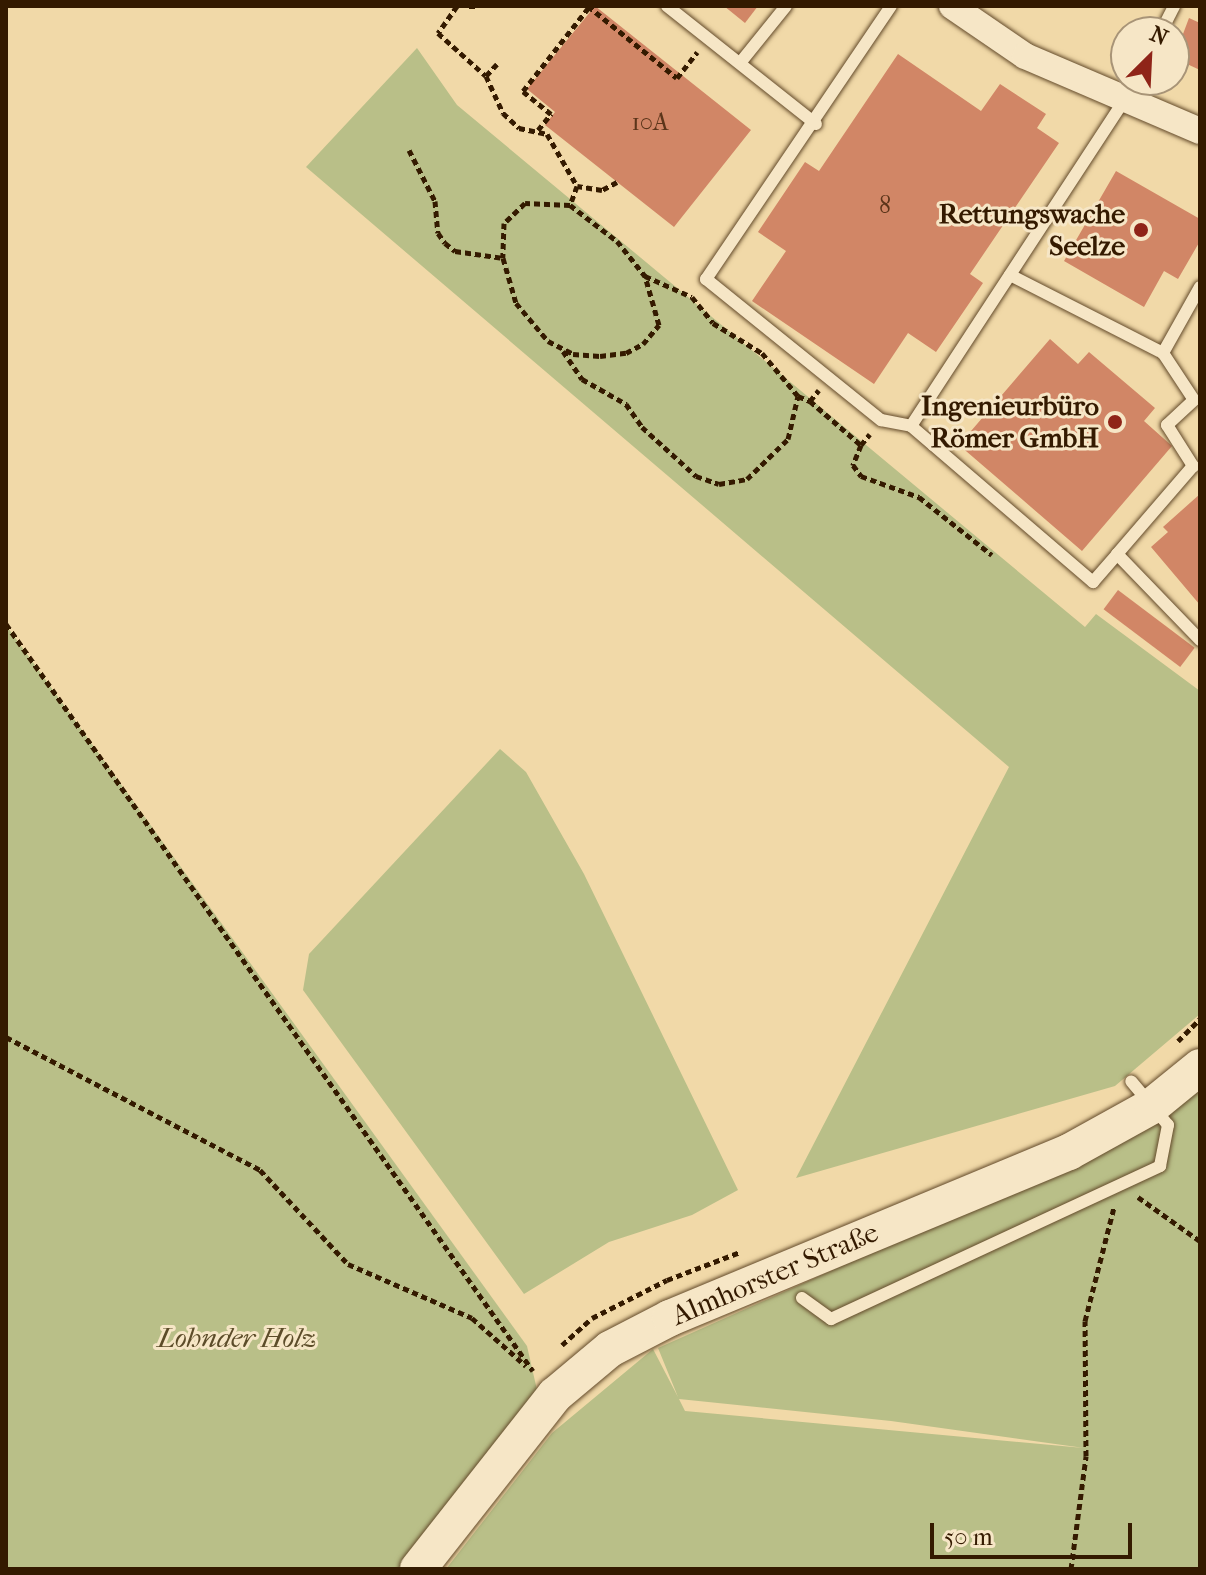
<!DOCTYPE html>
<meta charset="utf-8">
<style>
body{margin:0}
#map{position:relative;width:1206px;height:1575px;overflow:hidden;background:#f1d9a8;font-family:"IM FELL French Canon",serif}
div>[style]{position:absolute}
.green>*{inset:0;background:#b9bf88}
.building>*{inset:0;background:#d18666;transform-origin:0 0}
.path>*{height:5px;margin-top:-2.5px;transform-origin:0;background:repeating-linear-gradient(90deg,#341a00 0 6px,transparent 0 10px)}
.roads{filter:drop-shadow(0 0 2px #634a2a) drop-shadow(0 0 2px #634a2a)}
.lane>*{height:12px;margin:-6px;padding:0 6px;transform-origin:6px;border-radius:6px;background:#f6e6c6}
.street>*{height:26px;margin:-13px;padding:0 13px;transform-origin:13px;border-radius:13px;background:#f6e6c6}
.secondary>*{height:36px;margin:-18px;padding:0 18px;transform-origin:18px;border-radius:18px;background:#f6e6c6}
.dots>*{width:22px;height:22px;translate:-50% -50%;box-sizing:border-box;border:4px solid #f6e6c6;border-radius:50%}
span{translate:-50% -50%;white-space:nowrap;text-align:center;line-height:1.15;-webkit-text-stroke:6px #f6e6c6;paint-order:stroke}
.number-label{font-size:24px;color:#5b351a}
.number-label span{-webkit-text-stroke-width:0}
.poi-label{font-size:28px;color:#341a00;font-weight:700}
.right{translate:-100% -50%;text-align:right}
.street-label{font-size:28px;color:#341a00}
.park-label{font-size:28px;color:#5c4c29;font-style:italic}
.frame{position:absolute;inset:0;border:8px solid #341a00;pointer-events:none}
.north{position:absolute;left:1110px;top:16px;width:80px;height:80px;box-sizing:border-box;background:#f6e6c6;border:2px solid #a89477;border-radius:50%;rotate:24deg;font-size:22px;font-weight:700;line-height:32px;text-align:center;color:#341a00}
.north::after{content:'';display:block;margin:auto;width:28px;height:36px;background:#8f2418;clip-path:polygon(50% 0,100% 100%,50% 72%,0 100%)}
.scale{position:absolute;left:930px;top:1523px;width:202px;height:36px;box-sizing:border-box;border:4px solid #341a00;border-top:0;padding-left:10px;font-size:24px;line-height:28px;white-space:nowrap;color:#341a00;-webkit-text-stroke:6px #f6e6c6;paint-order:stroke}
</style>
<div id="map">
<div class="green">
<div style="clip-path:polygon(417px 48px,457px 105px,1085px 627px,1096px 614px,1200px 691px,1200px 1014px,1115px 1086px,796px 1178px,1009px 767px,306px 167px)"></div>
<div style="clip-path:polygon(6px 625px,527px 1346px,537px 1390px,403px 1569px,6px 1569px)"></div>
<div style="clip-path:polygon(500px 749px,526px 772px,584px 874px,738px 1190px,692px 1215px,609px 1242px,524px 1294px,303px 990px,309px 954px)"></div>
<div style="clip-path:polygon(evenodd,1200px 1089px,1200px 1569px,446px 1569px,552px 1433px,653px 1349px,678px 1397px,658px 1348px,1147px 1130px,1200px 1089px,679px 1399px,891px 1421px,1084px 1448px,685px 1411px,679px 1399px)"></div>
</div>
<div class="building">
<div style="clip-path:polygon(595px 6px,751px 130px,674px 227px,545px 125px,555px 112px,527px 89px)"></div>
<div style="clip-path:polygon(724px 6px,758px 6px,745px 23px)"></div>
<div style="clip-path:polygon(1189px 18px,1200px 23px,1200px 70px,1174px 58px)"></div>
<div style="clip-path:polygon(898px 54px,981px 111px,1000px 84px,1046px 114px,1037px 128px,1059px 143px,970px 274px,983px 283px,936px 352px,908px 333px,874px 384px,752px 301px,786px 251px,758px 232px,805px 162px,819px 171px)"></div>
<div style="clip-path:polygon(1116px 171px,1200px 219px,1200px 241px,1178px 279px,1164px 271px,1144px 307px,1064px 261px)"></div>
<div style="clip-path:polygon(1050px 339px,1078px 364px,1089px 352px,1155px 408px,1144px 421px,1172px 446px,1082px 551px,959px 445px)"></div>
<div style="clip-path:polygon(1200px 494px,1200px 605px,1151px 547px,1168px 532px,1163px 527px)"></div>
<div style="left:1118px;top:590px;width:96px;height:24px;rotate:37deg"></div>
</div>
<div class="path">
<div style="left:457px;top:6px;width:33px;rotate:125deg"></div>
<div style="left:438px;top:33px;width:64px;rotate:41.9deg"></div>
<div style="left:469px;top:6px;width:7px"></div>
<div style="left:588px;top:6px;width:114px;rotate:39deg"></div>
<div style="left:677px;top:78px;width:33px;rotate:-52deg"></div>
<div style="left:497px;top:64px;width:16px;rotate:133deg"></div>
<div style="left:486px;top:76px;width:41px;rotate:65.3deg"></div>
<div style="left:503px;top:113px;width:22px;rotate:43deg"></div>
<div style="left:519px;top:128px;width:29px;rotate:12deg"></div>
<div style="left:547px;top:134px;width:60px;rotate:60deg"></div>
<div style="left:538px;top:130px;width:21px;rotate:-51deg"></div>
<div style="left:551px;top:114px;width:36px;rotate:-141deg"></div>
<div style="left:523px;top:91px;width:107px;rotate:-51.8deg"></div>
<div style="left:409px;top:150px;width:57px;rotate:63deg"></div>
<div style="left:435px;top:201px;width:32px;rotate:85deg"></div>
<div style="left:438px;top:233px;width:12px;rotate:55deg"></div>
<div style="left:445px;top:243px;width:13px;rotate:39deg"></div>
<div style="left:455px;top:251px;width:49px;rotate:8.3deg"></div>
<div style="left:617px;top:182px;width:17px;rotate:152deg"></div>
<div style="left:602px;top:190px;width:25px;rotate:-171deg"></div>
<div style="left:577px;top:186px;width:20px;rotate:110deg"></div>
<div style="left:570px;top:205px;width:59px;rotate:37.5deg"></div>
<div style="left:617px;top:241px;width:45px;rotate:51.3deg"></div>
<div style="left:645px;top:276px;width:51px;rotate:24.1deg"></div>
<div style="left:570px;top:205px;width:45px;rotate:-177.5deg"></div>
<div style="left:525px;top:203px;width:29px;rotate:136deg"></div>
<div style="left:504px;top:223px;width:35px;rotate:92deg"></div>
<div style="left:503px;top:258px;width:47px;rotate:73.9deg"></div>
<div style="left:516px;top:303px;width:50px;rotate:49.9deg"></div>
<div style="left:548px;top:341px;width:28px;rotate:27deg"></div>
<div style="left:573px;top:354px;width:27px;rotate:4deg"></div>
<div style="left:600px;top:356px;width:26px;rotate:-7deg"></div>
<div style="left:626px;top:353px;width:19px;rotate:-28deg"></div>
<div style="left:643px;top:344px;width:25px;rotate:-50deg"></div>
<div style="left:659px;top:325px;width:51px;rotate:-105.9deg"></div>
<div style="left:692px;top:297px;width:33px;rotate:51deg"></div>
<div style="left:713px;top:323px;width:57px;rotate:31.5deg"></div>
<div style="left:762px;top:353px;width:56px;rotate:50.1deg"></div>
<div style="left:798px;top:396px;width:13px;rotate:23deg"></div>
<div style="left:810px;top:401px;width:14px;rotate:-51deg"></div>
<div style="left:563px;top:351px;width:34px;rotate:56deg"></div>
<div style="left:582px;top:379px;width:51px;rotate:29.6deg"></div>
<div style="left:626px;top:404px;width:28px;rotate:55deg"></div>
<div style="left:642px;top:427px;width:73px;rotate:42.2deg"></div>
<div style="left:696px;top:476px;width:24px;rotate:19deg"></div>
<div style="left:719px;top:484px;width:28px;rotate:-10deg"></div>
<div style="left:747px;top:479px;width:57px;rotate:-44.3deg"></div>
<div style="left:788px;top:439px;width:44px;rotate:-76.9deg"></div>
<div style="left:810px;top:401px;width:67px;rotate:40.8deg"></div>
<div style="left:861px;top:445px;width:14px;rotate:-51deg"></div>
<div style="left:861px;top:445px;width:22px;rotate:112deg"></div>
<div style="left:853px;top:465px;width:14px;rotate:54deg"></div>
<div style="left:861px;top:476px;width:62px;rotate:19.9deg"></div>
<div style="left:919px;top:497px;width:93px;rotate:38.5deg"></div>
<div style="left:6px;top:624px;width:914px;rotate:54.8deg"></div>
<div style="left:6px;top:1037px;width:287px;rotate:27.6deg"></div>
<div style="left:260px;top:1170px;width:129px;rotate:46.9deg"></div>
<div style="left:348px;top:1264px;width:135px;rotate:23.5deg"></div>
<div style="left:472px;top:1318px;width:72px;rotate:41.6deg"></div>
<div style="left:1178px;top:1041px;width:31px;rotate:-45deg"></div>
<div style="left:1138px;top:1197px;width:76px;rotate:35.4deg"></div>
<div style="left:562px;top:1345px;width:40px;rotate:-42deg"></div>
<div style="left:592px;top:1318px;width:84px;rotate:-26.9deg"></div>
<div style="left:667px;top:1280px;width:78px;rotate:-21deg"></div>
<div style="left:1071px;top:1569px;width:114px;rotate:-82.4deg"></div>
<div style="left:1086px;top:1456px;width:135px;rotate:-90.4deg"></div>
<div style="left:1085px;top:1321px;width:118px;rotate:-75.7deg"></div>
</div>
<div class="roads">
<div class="lane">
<div style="left:667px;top:6px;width:190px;rotate:38.4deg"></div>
<div style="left:891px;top:6px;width:330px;rotate:124.1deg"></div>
<div style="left:706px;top:279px;width:225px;rotate:38.9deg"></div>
<div style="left:881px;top:420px;width:31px;rotate:11deg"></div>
<div style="left:911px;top:426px;width:413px;rotate:-56.8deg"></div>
<div style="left:1161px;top:32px;width:29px;rotate:-63deg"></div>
<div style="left:740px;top:63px;width:73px;rotate:-51.1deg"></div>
<div style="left:1010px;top:275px;width:172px;rotate:27deg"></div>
<div style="left:1200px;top:287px;width:76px;rotate:119.3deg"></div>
<div style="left:1163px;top:353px;width:56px;rotate:56.6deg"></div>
<div style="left:1194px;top:400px;width:37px;rotate:137deg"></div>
<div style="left:1167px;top:425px;width:49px;rotate:57.6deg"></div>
<div style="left:1193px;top:466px;width:116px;rotate:130.8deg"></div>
<div style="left:1117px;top:554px;width:120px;rotate:46deg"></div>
<div style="left:911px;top:426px;width:240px;rotate:40.6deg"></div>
<div style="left:1093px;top:582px;width:37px;rotate:-49deg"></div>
<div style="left:802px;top:1298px;width:36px;rotate:36deg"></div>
<div style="left:831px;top:1319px;width:363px;rotate:-24.9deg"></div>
<div style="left:1160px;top:1166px;width:42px;rotate:-79deg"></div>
<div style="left:1168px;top:1125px;width:57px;rotate:-130.1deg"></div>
</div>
<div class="street">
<div style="left:952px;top:6px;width:88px;rotate:34.4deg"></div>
<div style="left:1025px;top:56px;width:190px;rotate:23.2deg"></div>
</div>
<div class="secondary">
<div style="left:418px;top:1569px;width:221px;rotate:-51.8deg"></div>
<div style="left:555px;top:1395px;width:72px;rotate:-39.9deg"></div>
<div style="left:610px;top:1349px;width:68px;rotate:-27.3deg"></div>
<div style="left:670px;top:1318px;width:432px;rotate:-22.6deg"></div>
<div style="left:1069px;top:1152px;width:95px;rotate:-29deg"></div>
<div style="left:1152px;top:1106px;width:62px;rotate:-39.1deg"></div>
</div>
</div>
<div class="dots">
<div style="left:1141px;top:230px;background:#8f2418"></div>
<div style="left:1115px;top:422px;background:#8f2418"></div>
</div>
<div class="number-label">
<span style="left:650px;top:123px">10A</span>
<span style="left:885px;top:206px">8</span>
</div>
<div class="poi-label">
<span class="right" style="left:1125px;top:230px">Rettungswache<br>Seelze</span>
<span class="right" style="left:1099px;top:422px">Ingenieurbüro<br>Römer GmbH</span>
</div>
<div class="street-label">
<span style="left:775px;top:1274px;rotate:-23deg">Almhorster Straße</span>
</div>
<div class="park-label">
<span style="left:237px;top:1338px">Lohnder Holz</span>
</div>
<div class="frame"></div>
<div class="north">N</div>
<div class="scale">50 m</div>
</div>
